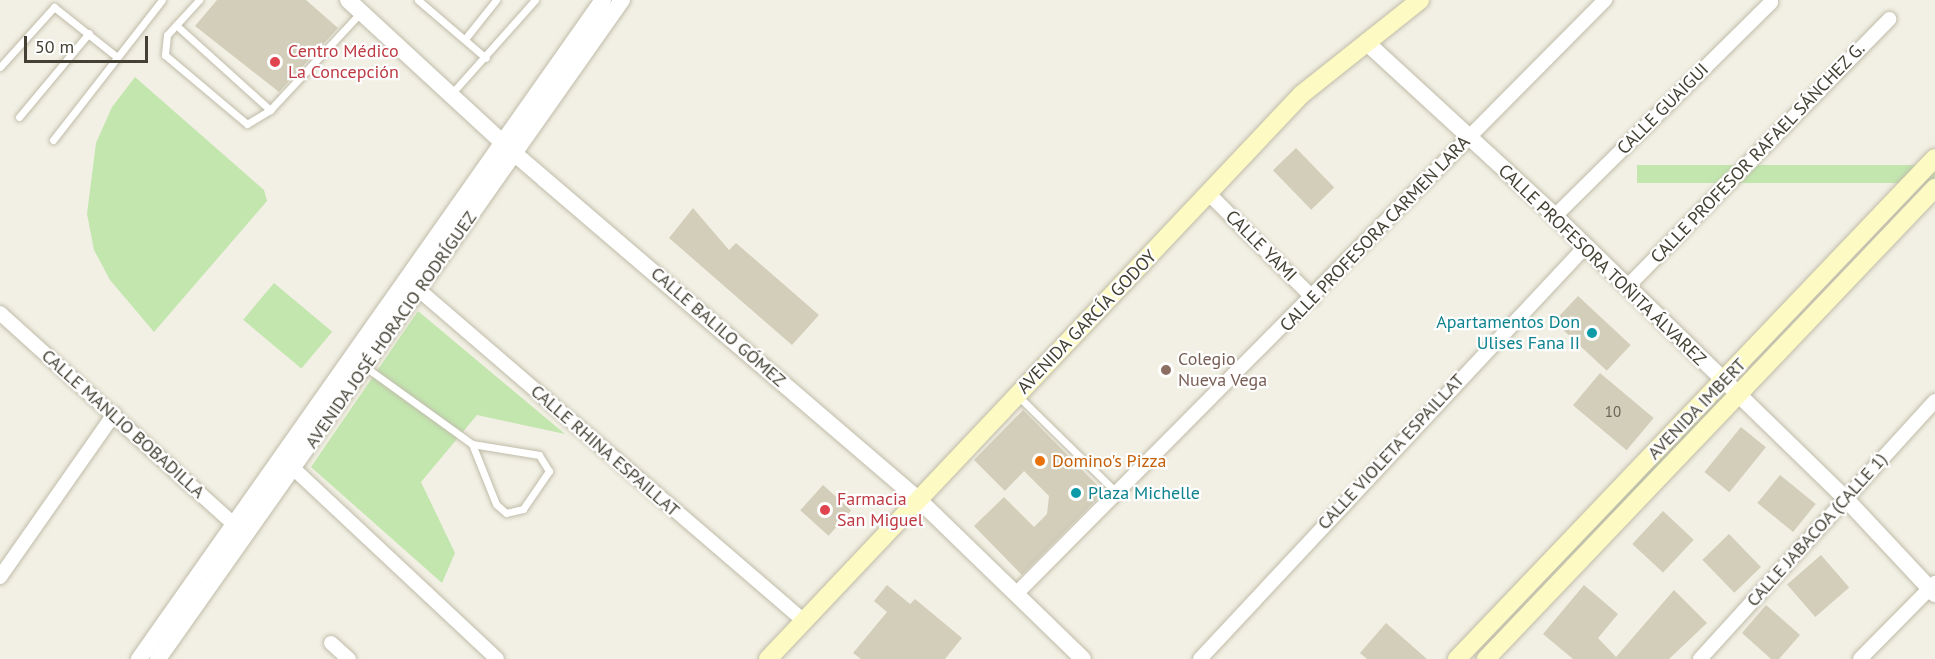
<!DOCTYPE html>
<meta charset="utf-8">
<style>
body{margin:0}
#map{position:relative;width:1935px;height:659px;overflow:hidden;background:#f2f0e4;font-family:"PT Sans",sans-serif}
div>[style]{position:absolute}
.green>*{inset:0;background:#c2e6ae;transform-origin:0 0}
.building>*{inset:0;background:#d3ceba;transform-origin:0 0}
.roads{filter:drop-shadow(0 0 2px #c0bcaa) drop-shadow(0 0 2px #c0bcaa)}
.service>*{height:7px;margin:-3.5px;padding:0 3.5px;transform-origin:3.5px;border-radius:3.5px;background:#fff}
.minor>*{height:14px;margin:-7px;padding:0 7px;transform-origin:7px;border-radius:7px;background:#fff}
.tertiary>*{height:16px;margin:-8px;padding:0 8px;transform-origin:8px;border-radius:8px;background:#fff}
.secondary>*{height:18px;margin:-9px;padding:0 9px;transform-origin:9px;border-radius:9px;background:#fdfac3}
.dots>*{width:16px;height:16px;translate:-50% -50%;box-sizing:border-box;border:3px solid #fff;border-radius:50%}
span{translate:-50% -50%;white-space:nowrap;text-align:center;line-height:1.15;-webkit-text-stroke:4.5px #fff;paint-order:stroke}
.number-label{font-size:15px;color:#686456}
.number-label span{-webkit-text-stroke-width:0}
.health-label{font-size:18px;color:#be3a42}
.left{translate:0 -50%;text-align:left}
.street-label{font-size:18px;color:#444134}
.culture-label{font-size:18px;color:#0d838f}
.right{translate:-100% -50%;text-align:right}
.education-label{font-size:18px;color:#785e54}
.food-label{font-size:18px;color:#c56008}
.scale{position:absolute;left:24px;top:36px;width:124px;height:27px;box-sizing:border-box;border:3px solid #444134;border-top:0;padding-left:8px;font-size:18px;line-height:21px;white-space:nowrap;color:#444134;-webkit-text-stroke:4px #fff;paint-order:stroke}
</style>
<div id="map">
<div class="green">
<div style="clip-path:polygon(135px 77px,264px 190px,267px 201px,154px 332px,110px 280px,94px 250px,87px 214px,96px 143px,112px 107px)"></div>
<div style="left:1935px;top:165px;width:18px;height:298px;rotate:90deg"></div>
<div style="left:274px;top:283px;width:76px;height:48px;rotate:40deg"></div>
<div style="clip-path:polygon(418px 311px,565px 434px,477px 415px,421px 482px,455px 553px,442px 583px,311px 467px)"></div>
<div style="left:1723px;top:391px;width:8px;height:364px;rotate:45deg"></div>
</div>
<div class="building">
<div style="clip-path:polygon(217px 0,306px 0,338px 28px,279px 92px,195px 26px)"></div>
<div style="left:1296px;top:148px;width:55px;height:32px;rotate:46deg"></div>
<div style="clip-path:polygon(693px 208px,729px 250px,736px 243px,819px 315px,792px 345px,669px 238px)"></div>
<div style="left:1578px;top:296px;width:72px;height:35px;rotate:43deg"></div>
<div style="left:1600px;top:373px;width:70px;height:42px;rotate:40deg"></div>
<div style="clip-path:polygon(1023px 410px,1104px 492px,1022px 575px,974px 526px,1004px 497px,1034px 527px,1047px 514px,1049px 496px,1024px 471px,1005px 491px,974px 460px)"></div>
<div style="left:1741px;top:427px;width:32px;height:58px;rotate:39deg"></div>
<div style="left:1780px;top:475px;width:46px;height:36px;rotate:39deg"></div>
<div style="left:823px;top:485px;width:38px;height:34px;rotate:42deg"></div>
<div style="left:1663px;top:511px;width:42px;height:45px;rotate:43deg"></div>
<div style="left:1729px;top:534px;width:46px;height:37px;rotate:46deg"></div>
<div style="left:1821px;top:555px;width:43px;height:45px;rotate:49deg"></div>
<div style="clip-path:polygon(887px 585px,910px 604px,915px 599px,962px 638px,945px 659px,861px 659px,853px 653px,887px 612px,874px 601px)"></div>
<div style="clip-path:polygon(1584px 585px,1618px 614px,1598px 638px,1616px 657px,1674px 590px,1707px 623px,1669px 659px,1573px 659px,1543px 634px)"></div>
<div style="clip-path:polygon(1766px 605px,1800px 635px,1779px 659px,1771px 659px,1742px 633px)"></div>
<div style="clip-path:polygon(1386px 623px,1427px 659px,1367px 659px,1360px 653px)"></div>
</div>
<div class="roads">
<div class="service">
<div style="left:199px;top:0;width:47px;rotate:132.4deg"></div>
<div style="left:167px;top:35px;width:20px;rotate:96deg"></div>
<div style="left:165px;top:55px;width:107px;rotate:40.1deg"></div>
<div style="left:247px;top:124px;width:27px;rotate:-31deg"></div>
<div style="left:270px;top:110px;width:132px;rotate:-47.1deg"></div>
<div style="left:418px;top:0;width:89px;rotate:40.5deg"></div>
<div style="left:176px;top:25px;width:127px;rotate:42.1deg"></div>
<div style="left:465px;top:39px;width:50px;rotate:-51.5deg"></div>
<div style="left:0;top:67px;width:81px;rotate:-48deg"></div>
<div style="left:54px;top:7px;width:80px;rotate:38.4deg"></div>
<div style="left:453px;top:92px;width:123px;rotate:-48.3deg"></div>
<div style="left:19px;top:117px;width:109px;rotate:-50.2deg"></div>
<div style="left:53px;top:140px;width:177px;rotate:-52.1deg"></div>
<div style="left:364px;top:366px;width:133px;rotate:35.8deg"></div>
<div style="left:472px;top:444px;width:68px;rotate:9.3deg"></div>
<div style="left:539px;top:455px;width:19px;rotate:58deg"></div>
<div style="left:549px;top:471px;width:46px;rotate:124.4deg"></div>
<div style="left:523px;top:509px;width:17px;rotate:167deg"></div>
<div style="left:506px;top:513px;width:13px;rotate:-138deg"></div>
<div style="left:496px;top:504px;width:65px;rotate:-111.8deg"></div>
<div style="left:1018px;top:396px;width:139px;rotate:44.4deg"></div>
</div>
<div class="minor">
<div style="left:1209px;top:194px;width:147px;rotate:45deg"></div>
<div style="left:1555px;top:216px;width:304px;rotate:-44.7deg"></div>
<div style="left:412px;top:284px;width:517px;rotate:40.69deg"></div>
<div style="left:1627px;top:287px;width:375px;rotate:-45.6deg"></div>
<div style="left:0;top:313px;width:325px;rotate:42.1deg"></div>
<div style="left:293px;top:468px;width:279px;rotate:43.1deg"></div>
<div style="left:0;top:577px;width:199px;rotate:-55deg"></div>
<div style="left:1016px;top:594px;width:837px;rotate:-45.24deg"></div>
<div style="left:331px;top:643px;width:24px;rotate:42deg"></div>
<div style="left:1200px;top:659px;width:564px;rotate:-46.94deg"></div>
<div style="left:1700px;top:659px;width:349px;rotate:-47.7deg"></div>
<div style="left:1860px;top:659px;width:107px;rotate:-45.4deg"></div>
</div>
<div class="tertiary">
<div style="left:348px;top:0;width:227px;rotate:42.7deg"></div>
<div style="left:515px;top:154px;width:532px;rotate:40.58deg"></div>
<div style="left:919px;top:500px;width:228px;rotate:44.1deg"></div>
<div style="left:1366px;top:42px;width:257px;rotate:42.6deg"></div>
<div style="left:1555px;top:216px;width:406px;rotate:44.2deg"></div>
<div style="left:1846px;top:499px;width:130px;rotate:46.9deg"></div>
<div style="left:139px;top:659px;width:806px;rotate:-54.85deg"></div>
<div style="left:158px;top:659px;width:806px;rotate:-54.85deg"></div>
</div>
<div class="secondary">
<div style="left:768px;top:659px;width:777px;rotate:-46.62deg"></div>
<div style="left:1302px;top:94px;width:151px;rotate:-38.5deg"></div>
<div style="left:1457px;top:659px;width:692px;rotate:-46.35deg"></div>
<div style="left:1486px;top:659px;width:651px;rotate:-46.37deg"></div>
</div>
</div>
<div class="dots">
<div style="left:275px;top:62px;background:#e0444e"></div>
<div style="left:1592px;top:333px;background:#0f9aa8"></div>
<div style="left:1166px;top:370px;background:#8d6e63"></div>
<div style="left:1040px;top:461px;background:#e8710a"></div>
<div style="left:1076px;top:493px;background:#0f9aa8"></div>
<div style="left:825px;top:510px;background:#e0444e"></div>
</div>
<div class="number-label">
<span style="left:1613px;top:412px">10</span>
</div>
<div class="health-label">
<span class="left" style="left:288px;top:62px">Centro Médico<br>La Concepción</span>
<span class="left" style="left:837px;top:510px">Farmacia<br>San Miguel</span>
</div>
<div class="street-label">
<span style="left:1663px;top:109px;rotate:-45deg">CALLE GUAIGUI</span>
<span style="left:1758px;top:153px;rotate:-46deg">CALLE PROFESOR RAFAEL SÁNCHEZ G.</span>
<span style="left:1375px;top:234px;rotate:-46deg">CALLE PROFESORA CARMEN LARA</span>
<span style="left:1261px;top:246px;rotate:45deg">CALLE YAMI</span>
<span style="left:1602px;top:265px;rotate:44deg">CALLE PROFESORA TOÑITA ÁLVAREZ</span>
<span style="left:1087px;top:322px;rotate:-46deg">AVENIDA GARCÍA GODOY</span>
<span style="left:718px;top:327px;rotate:41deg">CALLE BALILO GÓMEZ</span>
<span style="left:391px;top:330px;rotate:-55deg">AVENIDA JOSÉ HORACIO RODRÍGUEZ</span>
<span style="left:1697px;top:409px;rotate:-46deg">AVENIDA IMBERT</span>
<span style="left:123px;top:424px;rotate:42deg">CALLE MANLIO BOBADILLA</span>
<span style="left:605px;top:451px;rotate:41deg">CALLE RHINA ESPAILLAT</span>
<span style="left:1391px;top:452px;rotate:-47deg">CALLE VIOLETA ESPAILLAT</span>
<span style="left:1817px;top:530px;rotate:-48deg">CALLE JABACOA (CALLE 1)</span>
</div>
<div class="culture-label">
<span class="right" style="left:1580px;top:333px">Apartamentos Don<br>Ulises Fana II</span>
<span class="left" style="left:1088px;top:493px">Plaza Michelle</span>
</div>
<div class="education-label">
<span class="left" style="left:1178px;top:370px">Colegio<br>Nueva Vega</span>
</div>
<div class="food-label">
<span class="left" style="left:1052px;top:461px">Domino's Pizza</span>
</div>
<div class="scale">50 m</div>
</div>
